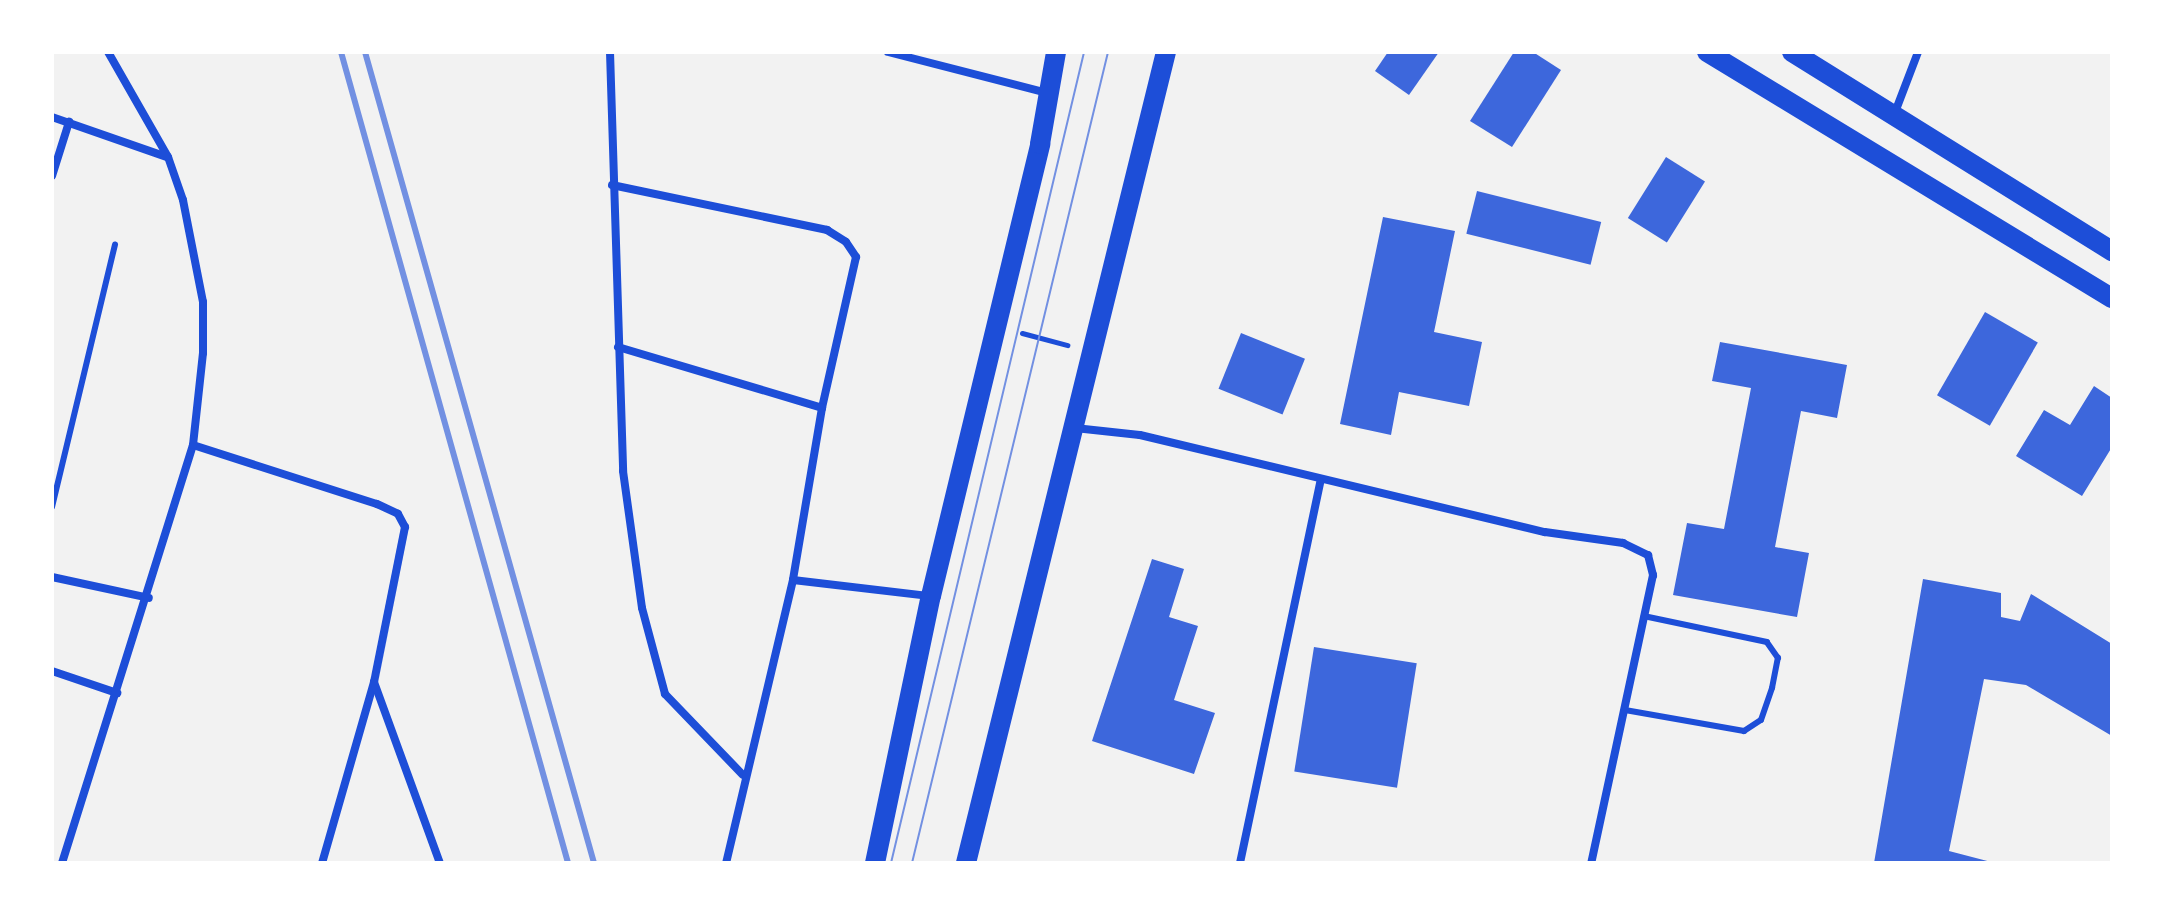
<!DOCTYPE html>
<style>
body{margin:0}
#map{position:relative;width:2164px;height:915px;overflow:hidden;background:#f2f2f2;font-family:Figtree,sans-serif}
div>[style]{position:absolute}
.building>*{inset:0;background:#3d67dc;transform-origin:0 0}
.path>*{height:5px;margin:-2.5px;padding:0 2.5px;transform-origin:2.5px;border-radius:2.5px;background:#1d4ed8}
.service>*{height:6px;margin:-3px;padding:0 3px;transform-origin:3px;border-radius:3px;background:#1d4ed8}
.minor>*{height:8px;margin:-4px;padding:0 4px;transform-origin:4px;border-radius:4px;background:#1d4ed8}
.primary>*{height:20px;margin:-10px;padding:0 10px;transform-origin:10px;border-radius:10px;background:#1d4ed8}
.tram>*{height:2px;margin:-1px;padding:0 1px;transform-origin:1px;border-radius:1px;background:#7290e2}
.rail>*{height:6px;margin:-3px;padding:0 3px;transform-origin:3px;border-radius:3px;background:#7290e2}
span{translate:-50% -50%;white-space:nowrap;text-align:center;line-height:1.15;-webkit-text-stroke:7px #fff;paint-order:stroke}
.frame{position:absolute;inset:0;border:54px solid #fff;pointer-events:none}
</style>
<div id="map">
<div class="building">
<div style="clip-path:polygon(1388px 52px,1439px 52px,1409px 95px,1375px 71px)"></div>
<div style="clip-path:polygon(1514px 52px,1533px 52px,1561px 70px,1512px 147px,1470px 121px)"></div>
<div style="left:1666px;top:157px;width:46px;height:72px;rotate:32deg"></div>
<div style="left:1477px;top:191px;width:128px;height:44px;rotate:14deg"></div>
<div style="clip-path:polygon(1383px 217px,1455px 231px,1434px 332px,1482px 342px,1469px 406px,1399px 392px,1391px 435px,1340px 424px)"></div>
<div style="left:1985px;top:312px;width:61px;height:96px;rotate:30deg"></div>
<div style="left:1241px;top:333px;width:69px;height:60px;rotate:22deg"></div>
<div style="clip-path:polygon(1720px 342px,1847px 365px,1837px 418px,1801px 411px,1775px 547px,1809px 553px,1797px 617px,1673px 595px,1687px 523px,1724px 529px,1751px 388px,1712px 381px)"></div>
<div style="clip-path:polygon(2094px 386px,2112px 398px,2112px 447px,2082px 496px,2016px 456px,2044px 410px,2070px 425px)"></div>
<div style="clip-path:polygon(1152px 559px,1184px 569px,1169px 617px,1198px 626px,1174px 700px,1215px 713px,1194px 774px,1092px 741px)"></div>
<div style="clip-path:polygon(1923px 579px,2001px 593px,2001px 617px,2020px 621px,2031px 594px,2112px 644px,2112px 736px,2026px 685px,1984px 679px,1949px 851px,1995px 863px,1874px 863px)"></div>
<div style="left:1314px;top:647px;width:104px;height:126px;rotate:9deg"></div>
</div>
<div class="path">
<div style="left:1022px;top:333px;width:47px;rotate:14.9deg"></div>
</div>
<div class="service">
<div style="left:52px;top:507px;width:270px;rotate:-76.5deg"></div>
<div style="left:1625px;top:710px;width:121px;rotate:10deg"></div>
<div style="left:1744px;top:731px;width:20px;rotate:-33deg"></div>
<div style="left:1761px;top:720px;width:34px;rotate:-71deg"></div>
<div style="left:1772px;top:688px;width:31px;rotate:-79deg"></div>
<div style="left:1778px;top:658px;width:19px;rotate:-125deg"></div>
<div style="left:1767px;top:642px;width:126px;rotate:-168.1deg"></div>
</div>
<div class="minor">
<div style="left:610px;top:52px;width:419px;rotate:88.2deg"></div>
<div style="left:623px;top:471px;width:138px;rotate:82.1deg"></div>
<div style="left:642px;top:608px;width:89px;rotate:75deg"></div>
<div style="left:665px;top:694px;width:112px;rotate:46.1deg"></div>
<div style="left:888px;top:52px;width:165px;rotate:14.4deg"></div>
<div style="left:1894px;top:115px;width:67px;rotate:-69.1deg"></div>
<div style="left:52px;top:117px;width:122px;rotate:19.2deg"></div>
<div style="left:52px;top:176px;width:57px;rotate:-72.5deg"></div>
<div style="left:612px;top:185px;width:220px;rotate:11.8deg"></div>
<div style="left:827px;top:230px;width:22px;rotate:32deg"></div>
<div style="left:846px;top:242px;width:18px;rotate:56deg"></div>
<div style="left:856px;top:257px;width:155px;rotate:102.7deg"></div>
<div style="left:822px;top:408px;width:174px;rotate:99.6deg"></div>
<div style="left:793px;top:580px;width:291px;rotate:103.3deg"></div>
<div style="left:618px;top:347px;width:213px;rotate:16.6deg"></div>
<div style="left:1075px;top:428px;width:65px;rotate:6.1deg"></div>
<div style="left:1140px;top:435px;width:416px;rotate:13.5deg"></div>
<div style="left:1545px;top:532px;width:79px;rotate:8deg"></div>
<div style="left:1623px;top:543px;width:28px;rotate:26deg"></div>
<div style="left:1648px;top:555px;width:21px;rotate:76deg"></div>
<div style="left:1653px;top:575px;width:295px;rotate:102.1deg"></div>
<div style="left:193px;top:445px;width:193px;rotate:17.8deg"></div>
<div style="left:377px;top:504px;width:23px;rotate:25deg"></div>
<div style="left:398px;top:514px;width:15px;rotate:62deg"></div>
<div style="left:405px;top:527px;width:158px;rotate:101.3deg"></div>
<div style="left:374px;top:682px;width:188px;rotate:106deg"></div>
<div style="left:52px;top:577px;width:99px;rotate:12.2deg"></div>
<div style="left:793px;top:580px;width:138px;rotate:6.7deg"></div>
<div style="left:52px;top:671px;width:69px;rotate:18.7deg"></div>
<div style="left:374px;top:682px;width:193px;rotate:70deg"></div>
<div style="left:62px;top:863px;width:438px;rotate:-72.6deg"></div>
<div style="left:193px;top:445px;width:93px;rotate:-83.8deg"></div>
<div style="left:203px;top:353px;width:51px;rotate:-90deg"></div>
<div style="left:203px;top:302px;width:104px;rotate:-101.1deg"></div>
<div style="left:183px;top:200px;width:46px;rotate:-109.2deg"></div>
<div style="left:168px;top:157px;width:121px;rotate:-119.7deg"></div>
<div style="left:1240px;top:863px;width:389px;rotate:-78.1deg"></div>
</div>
<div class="primary">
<div style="left:1707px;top:52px;width:474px;rotate:31.3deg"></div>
<div style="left:1792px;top:52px;width:377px;rotate:31.9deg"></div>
<div style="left:875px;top:863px;width:273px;rotate:-78.2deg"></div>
<div style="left:931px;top:596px;width:465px;rotate:-76.4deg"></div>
<div style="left:1040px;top:144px;width:93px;rotate:-80.1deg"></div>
<div style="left:966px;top:863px;width:835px;rotate:-76.15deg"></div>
</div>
<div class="tram">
<div style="left:891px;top:863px;width:834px;rotate:-76.61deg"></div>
<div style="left:912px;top:863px;width:834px;rotate:-76.41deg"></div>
</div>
<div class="rail">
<div style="left:341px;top:52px;width:842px;rotate:74.36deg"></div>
<div style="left:365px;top:52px;width:843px;rotate:74.23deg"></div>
</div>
<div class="frame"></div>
</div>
